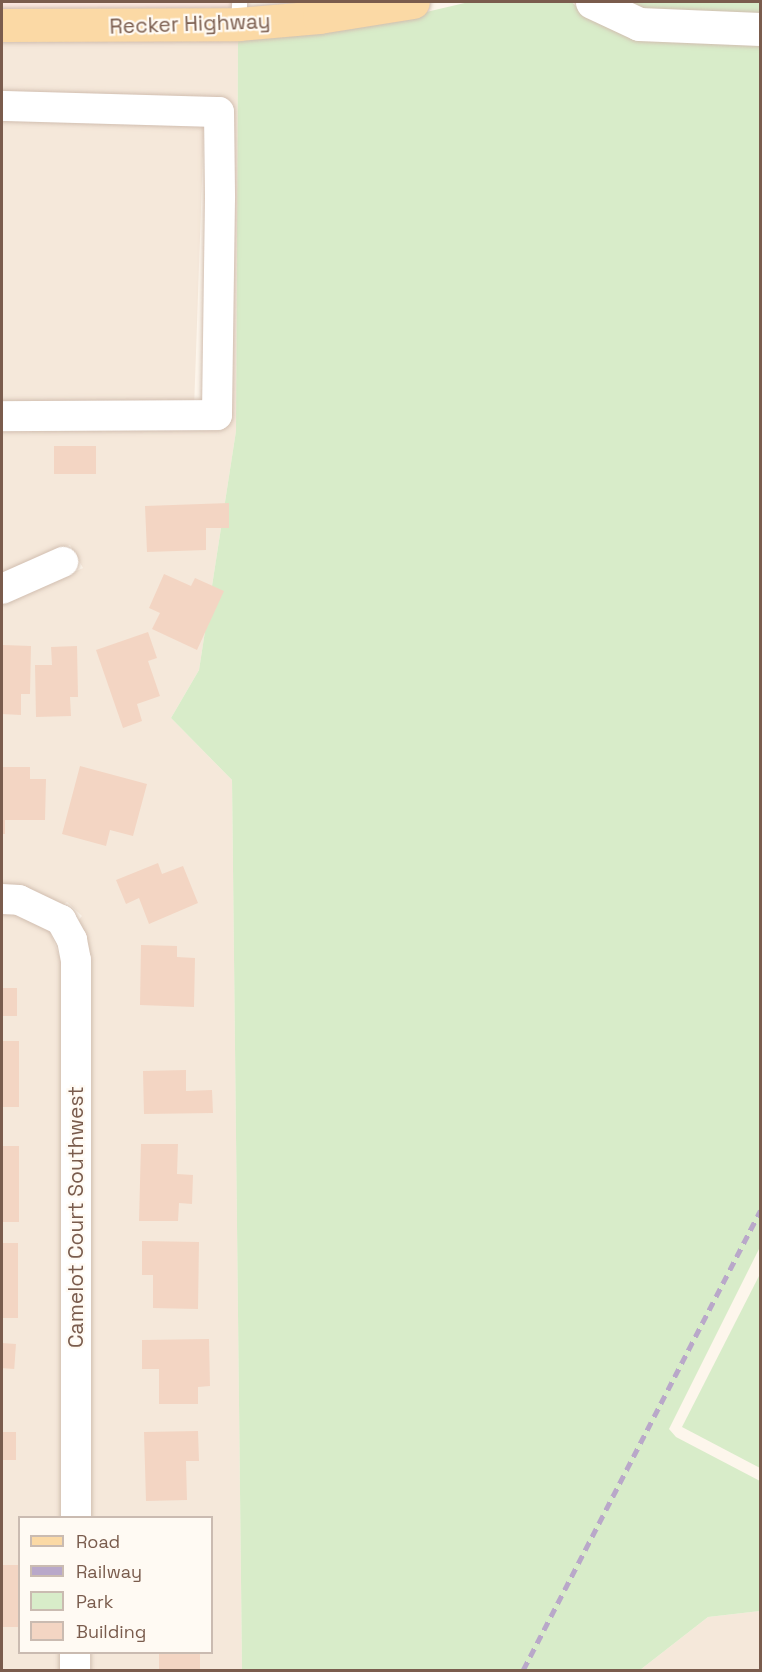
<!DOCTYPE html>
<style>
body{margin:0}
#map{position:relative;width:762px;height:1672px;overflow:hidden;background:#fdf6ec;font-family:"Space Grotesk",sans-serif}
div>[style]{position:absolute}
.residential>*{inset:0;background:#f5e8da;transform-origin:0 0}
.commercial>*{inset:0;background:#fde8e0;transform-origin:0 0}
.green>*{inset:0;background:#d8ecc9}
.building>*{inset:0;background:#f3d5c3;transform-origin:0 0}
.roads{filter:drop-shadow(0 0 2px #d1beb0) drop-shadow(0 0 2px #d1beb0)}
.lane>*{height:15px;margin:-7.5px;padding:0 7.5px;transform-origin:7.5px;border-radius:7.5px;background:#fff}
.street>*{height:30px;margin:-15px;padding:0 15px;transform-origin:15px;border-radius:15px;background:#fff}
.secondary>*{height:33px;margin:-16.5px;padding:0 16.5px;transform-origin:16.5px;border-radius:16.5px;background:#fff}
.primary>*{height:33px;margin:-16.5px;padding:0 16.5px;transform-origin:16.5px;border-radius:16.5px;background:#fbd9a5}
.rail>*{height:4.5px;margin-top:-2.25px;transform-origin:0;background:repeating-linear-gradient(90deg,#b9a8c9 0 9px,transparent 0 15px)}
span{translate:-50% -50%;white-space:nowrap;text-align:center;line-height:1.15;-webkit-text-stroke:4.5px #fffaf3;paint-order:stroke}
.street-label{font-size:21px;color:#7a5c4d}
.frame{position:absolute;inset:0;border:3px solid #7a5c4d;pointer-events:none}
.legend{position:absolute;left:18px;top:1516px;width:195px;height:138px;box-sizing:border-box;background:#fffaf3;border:2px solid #cabbb1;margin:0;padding:8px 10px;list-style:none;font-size:18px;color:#7a5c4d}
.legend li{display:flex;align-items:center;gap:12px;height:30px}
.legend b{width:30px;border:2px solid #cabbb1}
</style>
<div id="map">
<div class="residential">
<div style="clip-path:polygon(2px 39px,238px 40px,236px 431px,199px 670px,171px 718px,232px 780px,242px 1670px,91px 1670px,91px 1653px,212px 1652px,212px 1518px,91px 1517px,91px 960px,78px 921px,82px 916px,67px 902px,62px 905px,19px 886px,2px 886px,2px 604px,83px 568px,70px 545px,2px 574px,2px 430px,217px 428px,235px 198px,234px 112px,220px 99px,2px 92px)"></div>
<div style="left:2px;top:119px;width:202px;height:284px;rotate:2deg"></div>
<div style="clip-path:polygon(2px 913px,16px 913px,49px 929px,61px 961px,61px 1517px,20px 1518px,20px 1652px,60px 1653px,60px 1670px,2px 1670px)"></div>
<div style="clip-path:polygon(760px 1611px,760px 1670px,640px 1670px,708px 1617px)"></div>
</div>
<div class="commercial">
<div style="left:2px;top:2px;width:236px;height:10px"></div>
</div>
<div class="green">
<div style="clip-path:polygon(469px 2px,572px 2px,582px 13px,760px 43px,760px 1247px,669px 1429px,676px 1437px,760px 1481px,760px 1611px,708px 1617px,640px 1670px,242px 1670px,232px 780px,171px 718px,199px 670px,236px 431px,238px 40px,422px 13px)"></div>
<div style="clip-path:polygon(622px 2px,760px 2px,760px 16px,644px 11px)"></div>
<div style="clip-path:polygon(760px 1274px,760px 1468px,682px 1427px)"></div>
</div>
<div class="building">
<div style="left:54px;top:446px;width:42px;height:28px"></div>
<div style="clip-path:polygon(229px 503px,229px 528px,206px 528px,206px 550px,147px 552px,145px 506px)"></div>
<div style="clip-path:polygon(164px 574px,191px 586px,195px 578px,224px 591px,197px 650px,152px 629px,160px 613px,149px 608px)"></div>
<div style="clip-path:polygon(148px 632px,157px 658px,148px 661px,160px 696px,137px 704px,142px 721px,123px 728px,96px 650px)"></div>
<div style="clip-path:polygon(3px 645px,31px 646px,30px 694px,21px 694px,21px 715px,2px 714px)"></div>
<div style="clip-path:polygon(77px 646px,78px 697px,70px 697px,71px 716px,36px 717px,35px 665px,52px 665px,51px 647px)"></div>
<div style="clip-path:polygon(80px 766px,147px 784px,133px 836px,110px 830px,106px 846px,62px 834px)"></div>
<div style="clip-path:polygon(2px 767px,30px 767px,30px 779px,46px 779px,45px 820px,5px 820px,5px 834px,2px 834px)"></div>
<div style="clip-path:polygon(158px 863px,162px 874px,183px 866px,198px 903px,149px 924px,139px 898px,126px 904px,116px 880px)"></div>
<div style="clip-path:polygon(141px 945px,177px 946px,177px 957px,195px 958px,194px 1007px,140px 1005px)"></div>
<div style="left:2px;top:988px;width:15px;height:28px"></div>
<div style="left:2px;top:1041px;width:17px;height:66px"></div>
<div style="clip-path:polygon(186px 1070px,186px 1091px,212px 1090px,213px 1113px,144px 1114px,143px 1071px)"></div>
<div style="clip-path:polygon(141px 1144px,178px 1144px,177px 1174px,193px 1175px,192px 1204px,179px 1203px,178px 1221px,139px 1221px)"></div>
<div style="left:2px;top:1146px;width:17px;height:76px"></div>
<div style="clip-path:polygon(142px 1241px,199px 1242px,198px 1309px,153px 1308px,153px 1275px,142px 1275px)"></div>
<div style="left:2px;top:1243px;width:16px;height:75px"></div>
<div style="clip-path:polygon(209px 1339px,210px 1386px,198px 1387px,198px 1404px,159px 1404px,159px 1369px,142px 1369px,142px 1340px)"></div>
<div style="left:2px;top:1343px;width:14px;height:25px;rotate:4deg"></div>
<div style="clip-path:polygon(198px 1431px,199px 1461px,186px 1461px,187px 1500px,146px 1501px,144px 1432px)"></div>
<div style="left:2px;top:1432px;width:14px;height:28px"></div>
<div style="left:2px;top:1565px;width:18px;height:62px"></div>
<div style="left:159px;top:1652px;width:41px;height:18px"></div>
</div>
<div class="roads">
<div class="lane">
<div style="left:238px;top:24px;width:22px;rotate:-87deg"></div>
</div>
<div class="street">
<div style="left:2px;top:106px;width:217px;rotate:1.6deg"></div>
<div style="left:219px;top:112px;width:86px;rotate:89.3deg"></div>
<div style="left:220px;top:198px;width:217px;rotate:90.8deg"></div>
<div style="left:217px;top:415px;width:215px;rotate:179.7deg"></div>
<div style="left:2px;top:589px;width:67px;rotate:-23.9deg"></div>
<div style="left:2px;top:899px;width:17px;rotate:3deg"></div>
<div style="left:19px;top:900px;width:47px;rotate:25.5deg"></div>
<div style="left:61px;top:920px;width:23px;rotate:61deg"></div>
<div style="left:72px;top:940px;width:20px;rotate:79deg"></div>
<div style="left:76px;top:960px;width:558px;rotate:90deg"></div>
<div style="left:75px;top:1670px;width:18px;rotate:-90deg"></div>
</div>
<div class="secondary">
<div style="left:592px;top:2px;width:52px;rotate:25.1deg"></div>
<div style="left:639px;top:24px;width:121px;rotate:2.4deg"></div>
</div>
<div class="primary">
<div style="left:2px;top:25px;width:236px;rotate:-0.2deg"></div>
<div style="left:238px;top:24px;width:81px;rotate:-4.9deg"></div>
<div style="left:319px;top:17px;width:95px;rotate:-9.1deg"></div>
</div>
</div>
<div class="rail">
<div style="left:523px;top:1670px;width:517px;rotate:-62.69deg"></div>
</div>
<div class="street-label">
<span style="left:190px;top:24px;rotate:-2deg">Recker Highway</span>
<span style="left:76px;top:1217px;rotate:-90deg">Camelot Court Southwest</span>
</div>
<div class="frame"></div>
<ul class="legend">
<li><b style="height:8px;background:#fbd9a5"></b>Road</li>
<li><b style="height:8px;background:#b9a8c9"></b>Railway</li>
<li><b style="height:16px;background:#d8ecc9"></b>Park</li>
<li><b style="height:16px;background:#f3d5c3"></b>Building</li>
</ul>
</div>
